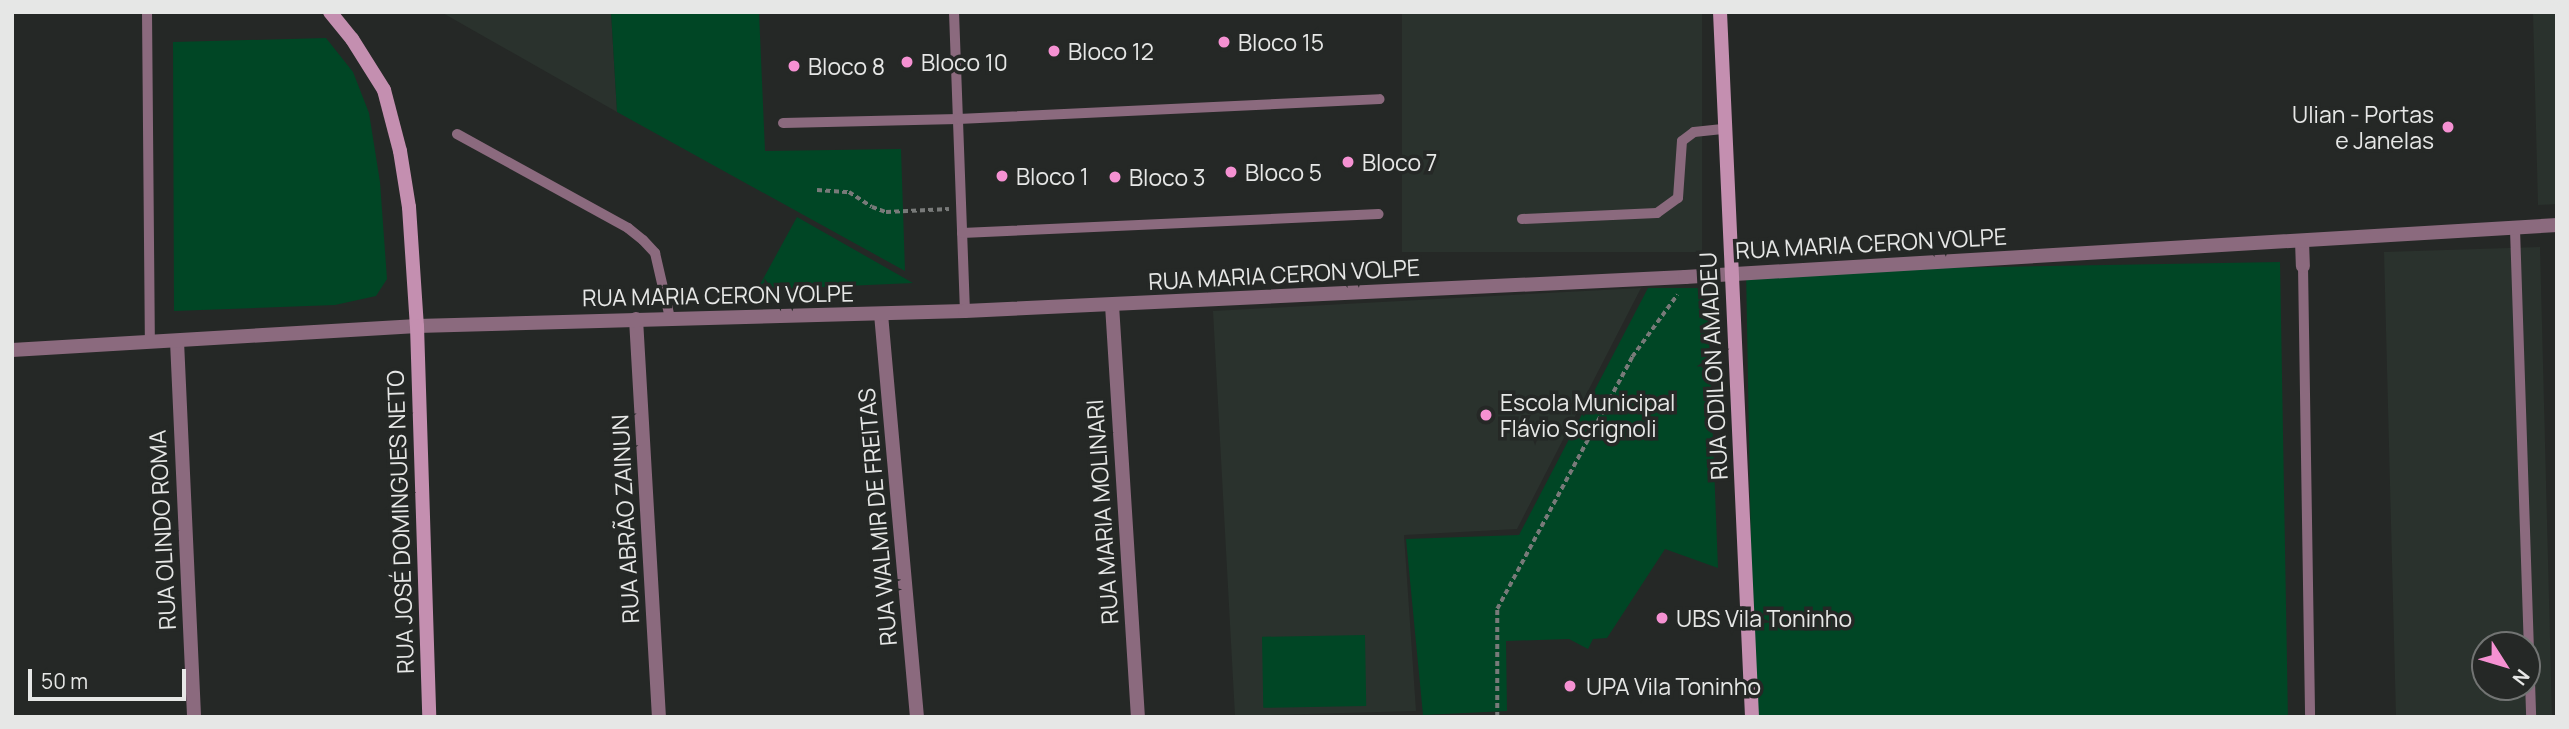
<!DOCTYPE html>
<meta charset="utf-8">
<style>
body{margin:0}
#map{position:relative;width:2569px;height:729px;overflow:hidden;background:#252826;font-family:Manrope,sans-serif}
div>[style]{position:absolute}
.built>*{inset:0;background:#2a322d;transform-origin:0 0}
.green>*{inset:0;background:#004625;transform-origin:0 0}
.path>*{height:3.5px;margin-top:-1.75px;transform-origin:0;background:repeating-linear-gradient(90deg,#787a79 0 5px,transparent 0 8.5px)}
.lane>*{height:10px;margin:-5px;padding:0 5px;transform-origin:5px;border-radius:5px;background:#8b6a7e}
.street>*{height:14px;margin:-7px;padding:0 7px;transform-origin:7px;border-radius:7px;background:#8b6a7e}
.secondary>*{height:14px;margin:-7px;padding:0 7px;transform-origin:7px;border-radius:7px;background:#c48fb0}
.dots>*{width:19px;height:19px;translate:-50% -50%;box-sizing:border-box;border:4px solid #252826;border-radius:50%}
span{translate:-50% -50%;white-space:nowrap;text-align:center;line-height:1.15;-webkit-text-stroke:7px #252826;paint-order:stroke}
.poi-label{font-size:23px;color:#e6e7e6}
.left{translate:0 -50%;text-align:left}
.right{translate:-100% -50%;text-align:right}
.street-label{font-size:23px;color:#e6e7e6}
.frame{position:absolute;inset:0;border:14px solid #e6e7e6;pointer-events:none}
.north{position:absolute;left:2471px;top:631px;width:70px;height:70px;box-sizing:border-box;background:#252826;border:2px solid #727473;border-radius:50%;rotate:127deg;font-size:19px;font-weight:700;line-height:28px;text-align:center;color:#e6e7e6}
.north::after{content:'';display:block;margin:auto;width:24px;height:32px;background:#f591d2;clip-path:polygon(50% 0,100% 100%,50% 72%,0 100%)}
.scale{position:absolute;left:28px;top:669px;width:158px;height:32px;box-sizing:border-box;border:4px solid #e6e7e6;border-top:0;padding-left:9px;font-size:21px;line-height:24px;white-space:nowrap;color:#e6e7e6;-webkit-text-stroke:5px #252826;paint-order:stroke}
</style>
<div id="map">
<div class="built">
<div style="clip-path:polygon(441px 12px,611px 12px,617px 112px)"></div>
<div style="left:1402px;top:12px;width:300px;height:240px"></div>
<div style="clip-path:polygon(2533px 12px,2557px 12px,2557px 204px,2538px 205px)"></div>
<div style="clip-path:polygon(evenodd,2540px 247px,2552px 717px,2396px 717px,2384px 252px,2540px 247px,2485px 645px,2527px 645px,2527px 687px,2485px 687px,2485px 645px)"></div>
<div style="clip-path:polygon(1641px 288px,1517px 529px,1404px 535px,1416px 711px,1235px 716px,1213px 311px)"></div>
</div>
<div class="green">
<div style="clip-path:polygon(611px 12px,759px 12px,765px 151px,901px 149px,905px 271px,617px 112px)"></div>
<div style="clip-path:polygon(326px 38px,353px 72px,369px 113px,380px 182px,387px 279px,376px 296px,335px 305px,174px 311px,173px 42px)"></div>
<div style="clip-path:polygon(797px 217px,913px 283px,757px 290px)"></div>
<div style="left:2280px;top:262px;width:455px;height:534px;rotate:89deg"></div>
<div style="clip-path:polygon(1648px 288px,1707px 288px,1718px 568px,1665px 549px,1607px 638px,1593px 639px,1588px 649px,1569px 639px,1506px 641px,1507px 711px,1423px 715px,1406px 539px,1519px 535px)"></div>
<div style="left:1365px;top:635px;width:71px;height:103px;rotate:89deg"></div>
</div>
<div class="path">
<div style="left:817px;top:190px;width:32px;rotate:4deg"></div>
<div style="left:849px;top:192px;width:27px;rotate:33deg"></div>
<div style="left:872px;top:207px;width:15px;rotate:20deg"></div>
<div style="left:886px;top:212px;width:63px;rotate:-2.7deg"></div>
<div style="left:1497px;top:717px;width:108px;rotate:-90deg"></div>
<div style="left:1497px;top:609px;width:286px;rotate:-61.8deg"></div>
<div style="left:1632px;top:357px;width:77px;rotate:-54deg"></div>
</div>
<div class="lane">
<div style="left:147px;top:12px;width:330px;rotate:89.5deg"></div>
<div style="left:954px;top:12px;width:299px;rotate:87.9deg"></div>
<div style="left:783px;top:123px;width:175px;rotate:-1.3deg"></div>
<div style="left:958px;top:119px;width:422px;rotate:-2.7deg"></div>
<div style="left:457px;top:134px;width:195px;rotate:28.8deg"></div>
<div style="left:628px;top:228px;width:19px;rotate:39deg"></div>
<div style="left:643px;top:240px;width:18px;rotate:47deg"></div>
<div style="left:655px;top:253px;width:67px;rotate:77deg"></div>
<div style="left:1522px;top:219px;width:135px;rotate:-2.5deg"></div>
<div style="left:1657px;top:213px;width:26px;rotate:-36deg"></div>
<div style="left:1678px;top:198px;width:57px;rotate:-86deg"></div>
<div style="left:1682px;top:141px;width:15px;rotate:-37deg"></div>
<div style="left:1694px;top:132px;width:31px;rotate:-6deg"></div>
<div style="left:2515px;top:229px;width:488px;rotate:88.1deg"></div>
<div style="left:962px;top:233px;width:417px;rotate:-2.6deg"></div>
<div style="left:2303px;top:266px;width:451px;rotate:89.1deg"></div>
</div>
<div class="street">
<div style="left:2302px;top:241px;width:25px;rotate:88deg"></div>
<div style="left:1112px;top:305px;width:413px;rotate:86.4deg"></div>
<div style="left:881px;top:314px;width:405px;rotate:84.9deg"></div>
<div style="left:636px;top:319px;width:399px;rotate:86.7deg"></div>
<div style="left:177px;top:341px;width:376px;rotate:87.4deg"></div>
<div style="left:12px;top:350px;width:406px;rotate:-3.4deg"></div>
<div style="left:417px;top:326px;width:548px;rotate:-1.57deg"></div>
<div style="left:965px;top:311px;width:721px;rotate:-2.7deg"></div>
<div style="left:1685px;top:277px;width:874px;rotate:-3.41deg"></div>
</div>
<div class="secondary">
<div style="left:330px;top:12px;width:35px;rotate:51deg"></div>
<div style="left:352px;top:39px;width:60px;rotate:57.9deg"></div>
<div style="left:384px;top:90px;width:63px;rotate:75.3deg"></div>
<div style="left:400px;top:151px;width:57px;rotate:80.9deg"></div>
<div style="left:409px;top:207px;width:119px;rotate:86.2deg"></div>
<div style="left:417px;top:326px;width:391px;rotate:88.2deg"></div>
<div style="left:1720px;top:12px;width:706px;rotate:87.4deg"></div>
</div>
<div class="dots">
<div style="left:1224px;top:42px;background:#f591d2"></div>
<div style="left:1054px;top:51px;background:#f591d2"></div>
<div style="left:907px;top:62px;background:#f591d2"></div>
<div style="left:794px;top:66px;background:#f591d2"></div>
<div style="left:2448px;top:127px;background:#f591d2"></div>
<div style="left:1348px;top:162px;background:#f591d2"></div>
<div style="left:1231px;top:172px;background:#f591d2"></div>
<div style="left:1002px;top:176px;background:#f591d2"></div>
<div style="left:1115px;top:177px;background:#f591d2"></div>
<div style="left:1486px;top:415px;background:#f591d2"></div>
<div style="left:1662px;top:618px;background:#f591d2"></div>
<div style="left:1570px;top:686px;background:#f591d2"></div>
</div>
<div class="poi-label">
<span class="left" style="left:1238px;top:42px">Bloco 15</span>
<span class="left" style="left:1068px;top:51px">Bloco 12</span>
<span class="left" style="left:921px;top:62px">Bloco 10</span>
<span class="left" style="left:808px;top:66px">Bloco 8</span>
<span class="right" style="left:2434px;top:127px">Ulian - Portas<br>e Janelas</span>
<span class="left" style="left:1362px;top:162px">Bloco 7</span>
<span class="left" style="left:1245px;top:172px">Bloco 5</span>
<span class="left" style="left:1016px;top:176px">Bloco 1</span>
<span class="left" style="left:1129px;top:177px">Bloco 3</span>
<span class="left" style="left:1500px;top:415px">Escola Municipal<br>Flávio Scrignoli</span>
<span class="left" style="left:1676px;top:618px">UBS Vila Toninho</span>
<span class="left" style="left:1586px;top:686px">UPA Vila Toninho</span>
</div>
<div class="street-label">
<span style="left:1871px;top:243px;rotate:-3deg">RUA MARIA CERON VOLPE</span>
<span style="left:1284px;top:274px;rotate:-3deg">RUA MARIA CERON VOLPE</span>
<span style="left:718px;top:295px;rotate:-1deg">RUA MARIA CERON VOLPE</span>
<span style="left:1713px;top:366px;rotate:-93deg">RUA ODILON AMADEU</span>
<span style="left:1102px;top:512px;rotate:-94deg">RUA MARIA MOLINARI</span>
<span style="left:877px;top:517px;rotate:-95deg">RUA WALMIR DE FREITAS</span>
<span style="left:625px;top:519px;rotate:-93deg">RUA ABRÃO ZAINUN</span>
<span style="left:400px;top:522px;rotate:-92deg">RUA JOSÉ DOMINGUES NETO</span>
<span style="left:162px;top:530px;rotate:-93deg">RUA OLINDO ROMA</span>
</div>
<div class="frame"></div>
<div class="north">N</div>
<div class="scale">50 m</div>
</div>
